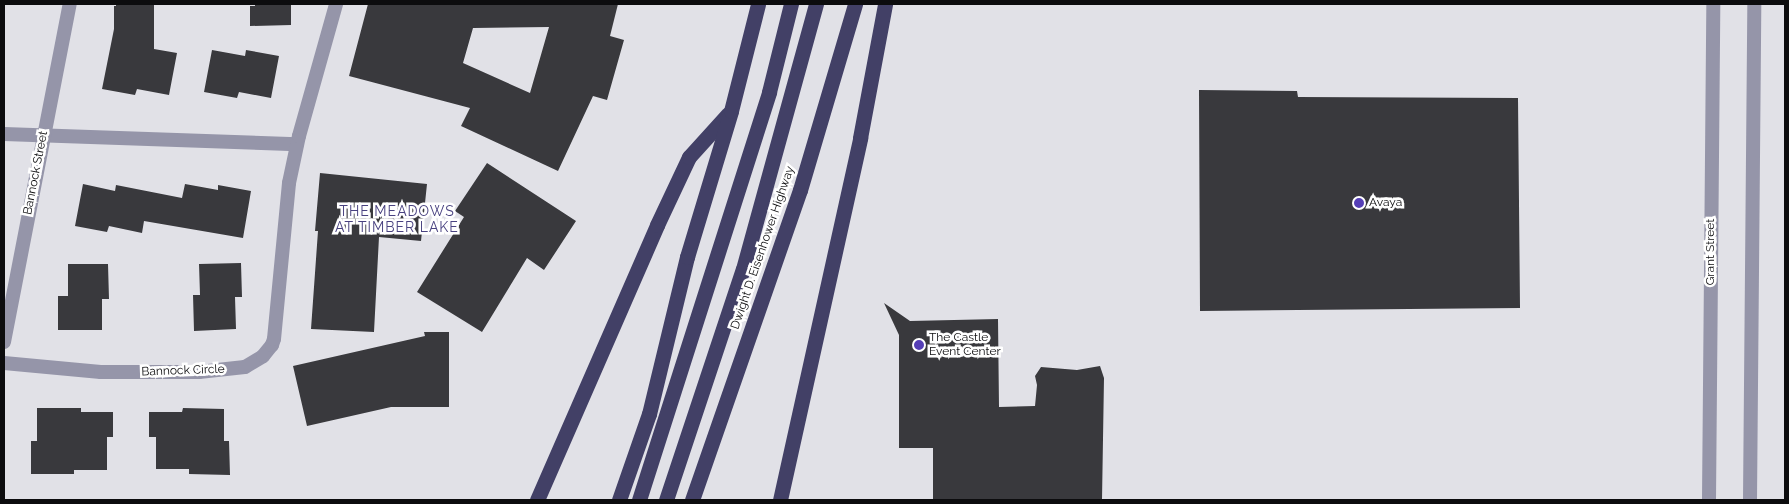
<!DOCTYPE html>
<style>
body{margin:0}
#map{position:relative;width:1789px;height:504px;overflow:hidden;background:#e1e1e7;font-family:Raleway,sans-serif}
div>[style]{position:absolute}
.building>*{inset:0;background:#39393d}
.minor>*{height:14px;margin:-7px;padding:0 7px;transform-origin:7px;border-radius:7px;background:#9595a9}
.tertiary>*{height:14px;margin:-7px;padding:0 7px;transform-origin:7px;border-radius:7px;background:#9595a9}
.motorway>*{height:15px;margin:-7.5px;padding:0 7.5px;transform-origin:7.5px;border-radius:7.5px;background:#424066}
.dots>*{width:14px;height:14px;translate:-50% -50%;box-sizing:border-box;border:2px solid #fff;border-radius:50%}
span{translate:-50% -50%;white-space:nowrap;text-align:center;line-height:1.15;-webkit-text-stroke:5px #fff;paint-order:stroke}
.street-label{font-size:12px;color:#0c0c0e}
.poi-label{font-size:12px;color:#0c0c0e}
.left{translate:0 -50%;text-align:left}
.neighbourhood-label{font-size:14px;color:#494280;letter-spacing:1px}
.frame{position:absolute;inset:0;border:5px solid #0c0c0e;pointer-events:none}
</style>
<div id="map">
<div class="building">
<div style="clip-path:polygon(116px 4px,154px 4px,154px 49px,177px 53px,169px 95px,137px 89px,135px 95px,102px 89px,114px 29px,114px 6px,116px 6px)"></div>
<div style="clip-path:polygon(255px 4px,291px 4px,291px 25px,250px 26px,250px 6px,255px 6px)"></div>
<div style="clip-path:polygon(evenodd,368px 4px,618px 4px,610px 36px,624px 40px,607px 100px,593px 96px,558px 171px,461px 126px,470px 108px,349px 76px,368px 4px,549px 27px,530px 93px,463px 63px,473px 28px,549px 27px)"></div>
<div style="clip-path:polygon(212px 50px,245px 56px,246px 50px,279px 56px,271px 98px,239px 92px,237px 98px,204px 92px)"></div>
<div style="clip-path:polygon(1199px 90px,1297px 91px,1298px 97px,1518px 98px,1520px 308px,1200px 311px)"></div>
<div style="clip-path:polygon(487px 163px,576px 221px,544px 270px,527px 258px,482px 332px,417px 292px,464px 217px,455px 211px)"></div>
<div style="clip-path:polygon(320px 173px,427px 184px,421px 241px,379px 237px,374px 332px,311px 329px,318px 231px,315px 231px)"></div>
<div style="clip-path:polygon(83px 184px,115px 191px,116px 185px,182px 198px,185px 184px,218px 190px,218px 185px,251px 191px,243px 238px,144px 221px,142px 233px,109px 226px,107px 232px,75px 226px)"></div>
<div style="clip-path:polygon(241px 263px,242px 297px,235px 297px,236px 329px,194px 331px,193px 295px,200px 295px,199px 264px)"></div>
<div style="clip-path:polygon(68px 264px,108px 264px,109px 299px,102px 299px,102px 330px,58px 330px,58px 296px,68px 296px)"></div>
<div style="clip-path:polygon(884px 303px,910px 321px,998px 319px,999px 407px,1035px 406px,1037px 385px,1035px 376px,1041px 367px,1077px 370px,1100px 366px,1104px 378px,1102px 500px,933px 500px,933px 448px,899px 448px,899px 335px)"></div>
<div style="clip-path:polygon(424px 332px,449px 332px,449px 407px,391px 407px,307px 426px,293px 366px,425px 336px)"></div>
<div style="clip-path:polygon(37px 408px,81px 408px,81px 412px,113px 412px,113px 437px,107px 437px,107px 470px,74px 470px,74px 474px,31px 474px,31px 441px,37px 441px)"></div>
<div style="clip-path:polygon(183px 408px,224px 409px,224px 441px,229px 441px,230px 475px,189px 474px,189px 469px,156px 469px,156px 437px,149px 437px,149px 412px,182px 412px)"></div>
</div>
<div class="minor">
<div style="left:4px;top:134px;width:293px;rotate:2deg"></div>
<div style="left:4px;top:342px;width:344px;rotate:-79deg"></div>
<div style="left:4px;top:363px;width:97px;rotate:5.3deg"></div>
<div style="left:101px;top:372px;width:98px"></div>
<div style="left:199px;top:372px;width:46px;rotate:-6.2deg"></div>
<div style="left:245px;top:367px;width:21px;rotate:-31deg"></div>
<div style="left:263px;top:356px;width:14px;rotate:-51deg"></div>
<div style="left:272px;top:345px;width:6px;rotate:-72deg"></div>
<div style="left:274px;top:339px;width:157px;rotate:-84.5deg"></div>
<div style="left:289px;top:183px;width:48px;rotate:-78deg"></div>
<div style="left:299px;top:136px;width:137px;rotate:-74.3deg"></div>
</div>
<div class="tertiary">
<div style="left:1709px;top:500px;width:496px;rotate:-89.5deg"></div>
<div style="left:1750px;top:500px;width:496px;rotate:-89.5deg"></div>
</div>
<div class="motorway">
<div style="left:537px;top:500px;width:300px;rotate:-66.4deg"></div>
<div style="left:657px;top:225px;width:75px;rotate:-64.8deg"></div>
<div style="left:689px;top:157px;width:58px;rotate:-47.8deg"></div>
<div style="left:619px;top:500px;width:91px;rotate:-70.8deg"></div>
<div style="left:649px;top:414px;width:162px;rotate:-76.4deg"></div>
<div style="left:687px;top:257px;width:152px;rotate:-73.2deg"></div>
<div style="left:731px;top:111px;width:110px;rotate:-75.8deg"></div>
<div style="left:639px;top:500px;width:428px;rotate:-72.3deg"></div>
<div style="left:769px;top:92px;width:91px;rotate:-76deg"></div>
<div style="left:666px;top:500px;width:243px;rotate:-71.6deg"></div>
<div style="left:743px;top:269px;width:275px;rotate:-74.6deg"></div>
<div style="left:692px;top:500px;width:328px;rotate:-70.8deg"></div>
<div style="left:800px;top:190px;width:194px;rotate:-73.5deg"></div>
<div style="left:780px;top:500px;width:371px;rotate:-77.5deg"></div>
<div style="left:860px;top:138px;width:136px;rotate:-79.4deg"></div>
</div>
<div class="dots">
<div style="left:1359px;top:203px;background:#553eb6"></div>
<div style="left:919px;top:345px;background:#553eb6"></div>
</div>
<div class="street-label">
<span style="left:36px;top:173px;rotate:-79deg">Bannock Street</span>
<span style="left:763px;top:248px;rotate:-71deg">Dwight D. Eisenhower Highway</span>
<span style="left:1711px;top:252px;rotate:-90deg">Grant Street</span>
<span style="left:183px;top:371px;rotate:-2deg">Bannock Circle</span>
</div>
<div class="poi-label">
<span class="left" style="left:1369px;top:203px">Avaya</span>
<span class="left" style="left:929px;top:345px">The Castle<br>Event Center</span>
</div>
<div class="neighbourhood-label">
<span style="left:397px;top:219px">THE MEADOWS<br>AT TIMBER LAKE</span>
</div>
<div class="frame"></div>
</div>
